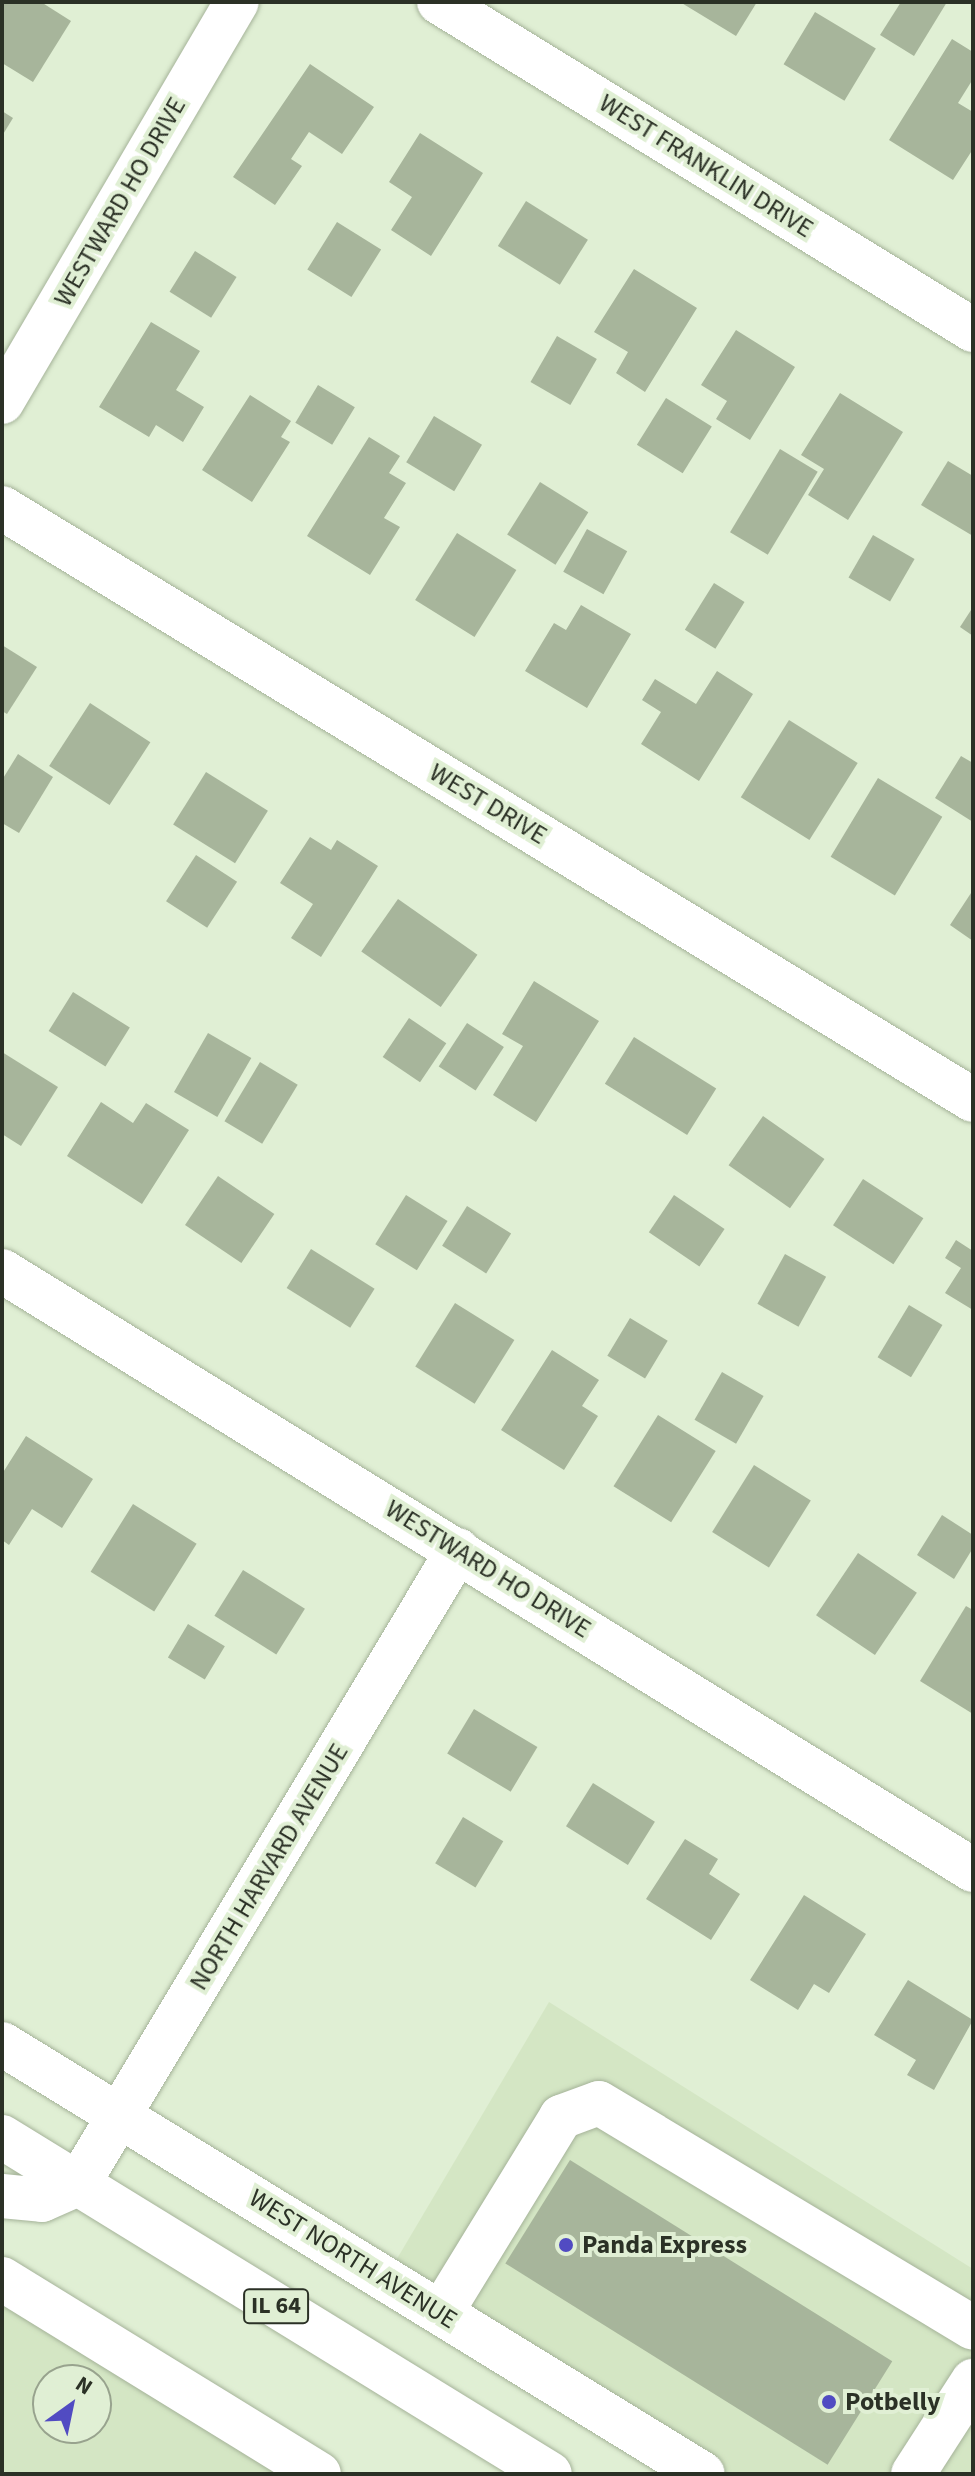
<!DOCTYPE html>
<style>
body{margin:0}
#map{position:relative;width:975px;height:2476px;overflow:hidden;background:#e0efd4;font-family:"Source Sans 3",sans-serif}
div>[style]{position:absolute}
.built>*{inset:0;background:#d4e6c4}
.building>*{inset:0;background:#a7b59b;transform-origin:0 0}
.roads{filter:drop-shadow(0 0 2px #a5b399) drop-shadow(0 0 2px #a5b399)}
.minor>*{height:44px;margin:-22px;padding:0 22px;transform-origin:22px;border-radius:22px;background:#fff}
.major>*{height:44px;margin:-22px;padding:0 22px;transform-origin:22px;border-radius:22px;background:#fff}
.dots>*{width:22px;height:22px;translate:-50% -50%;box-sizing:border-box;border:4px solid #e0efd4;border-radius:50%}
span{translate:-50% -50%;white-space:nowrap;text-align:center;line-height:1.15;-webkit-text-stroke:8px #e0efd4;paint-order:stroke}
.shield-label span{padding:2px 6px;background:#e0efd4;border:2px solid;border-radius:6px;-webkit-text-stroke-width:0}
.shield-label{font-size:24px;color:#2b3126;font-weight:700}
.street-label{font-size:26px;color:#2b3126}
.poi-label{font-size:26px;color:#2b3126;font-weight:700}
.left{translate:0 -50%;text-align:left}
.frame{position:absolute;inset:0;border:4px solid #2b3126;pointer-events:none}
.north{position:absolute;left:32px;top:2364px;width:80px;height:80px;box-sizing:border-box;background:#e0efd4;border:2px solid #98a38e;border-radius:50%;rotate:33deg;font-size:22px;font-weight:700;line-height:32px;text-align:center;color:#2b3126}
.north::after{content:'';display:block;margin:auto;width:28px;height:36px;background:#514bc2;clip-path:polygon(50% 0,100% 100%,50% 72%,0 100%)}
</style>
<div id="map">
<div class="built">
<div style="clip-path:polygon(549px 2002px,973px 2269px,973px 2474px,703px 2474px,385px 2279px)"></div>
<div style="clip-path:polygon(evenodd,2px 2279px,320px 2474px,2px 2474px,2px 2279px,48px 2380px,96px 2380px,96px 2428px,48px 2428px,48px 2380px)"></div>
</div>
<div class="building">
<div style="clip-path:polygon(2px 2px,41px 2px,71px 21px,33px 82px,2px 63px)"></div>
<div style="clip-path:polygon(680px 2px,757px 2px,736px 36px)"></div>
<div style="clip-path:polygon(901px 2px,947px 2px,914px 56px,880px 35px)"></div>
<div style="left:815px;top:12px;width:71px;height:61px;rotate:31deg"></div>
<div style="clip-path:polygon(952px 39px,973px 52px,973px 79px,958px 103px,973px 112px,973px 149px,953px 180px,889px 140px)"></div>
<div style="clip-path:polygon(310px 64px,374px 107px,342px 154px,309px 132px,291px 159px,302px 166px,275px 205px,233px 177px)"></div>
<div style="clip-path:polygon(2px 111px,13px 118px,2px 136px)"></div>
<div style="clip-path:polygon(420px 133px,483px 173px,431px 256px,391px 230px,412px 197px,389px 182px)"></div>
<div style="left:526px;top:201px;width:73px;height:53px;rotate:32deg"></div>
<div style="left:337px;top:222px;width:52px;height:56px;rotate:32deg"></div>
<div style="left:195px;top:251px;width:49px;height:48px;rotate:32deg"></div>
<div style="clip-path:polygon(634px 269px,697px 308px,645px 392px,616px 373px,628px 352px,594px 332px)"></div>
<div style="clip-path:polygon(151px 322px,200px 351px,176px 390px,204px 407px,183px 442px,156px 425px,149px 437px,99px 407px)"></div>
<div style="clip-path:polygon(736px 330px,795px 367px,750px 440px,716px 419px,727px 401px,701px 385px)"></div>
<div style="left:557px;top:336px;width:46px;height:53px;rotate:30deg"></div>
<div style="left:318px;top:385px;width:43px;height:44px;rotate:31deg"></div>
<div style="clip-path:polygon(840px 393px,903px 432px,848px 520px,808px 495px,824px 469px,801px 455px)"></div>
<div style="clip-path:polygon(250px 395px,291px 421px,281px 437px,290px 442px,252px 502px,202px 470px)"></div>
<div style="left:666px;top:398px;width:54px;height:55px;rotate:32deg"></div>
<div style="left:434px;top:416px;width:56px;height:54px;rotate:31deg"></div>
<div style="clip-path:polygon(369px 437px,400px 456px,389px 473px,406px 483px,384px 518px,400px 527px,370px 575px,307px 536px)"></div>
<div style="left:780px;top:449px;width:44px;height:97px;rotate:31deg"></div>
<div style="clip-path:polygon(948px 461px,973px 476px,973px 536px,921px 505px)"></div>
<div style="left:540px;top:482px;width:57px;height:62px;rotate:32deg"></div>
<div style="left:587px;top:529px;width:46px;height:49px;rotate:29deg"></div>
<div style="left:457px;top:533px;width:70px;height:79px;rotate:32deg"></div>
<div style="left:873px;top:535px;width:48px;height:49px;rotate:30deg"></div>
<div style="left:714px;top:583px;width:36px;height:55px;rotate:32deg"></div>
<div style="clip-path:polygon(581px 605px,631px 634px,587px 708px,525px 671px,554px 623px,566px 630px)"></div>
<div style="clip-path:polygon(973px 607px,973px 636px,960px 627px)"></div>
<div style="clip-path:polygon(2px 645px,37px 667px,7px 714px,2px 711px)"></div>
<div style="clip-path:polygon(717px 671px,753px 694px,699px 781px,641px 744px,661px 712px,642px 700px,655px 679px,696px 704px)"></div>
<div style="left:90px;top:703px;width:72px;height:75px;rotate:33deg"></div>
<div style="left:789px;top:720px;width:81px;height:91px;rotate:32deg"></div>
<div style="clip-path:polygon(18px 754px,53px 777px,19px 833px,2px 823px,2px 780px)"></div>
<div style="clip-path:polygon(961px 756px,973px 763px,973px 822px,935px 798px)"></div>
<div style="left:206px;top:772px;width:73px;height:62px;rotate:32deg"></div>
<div style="left:878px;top:778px;width:75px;height:92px;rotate:31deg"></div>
<div style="clip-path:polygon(310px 837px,331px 850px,337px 840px,378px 866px,321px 957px,291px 938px,313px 904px,280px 883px)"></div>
<div style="left:196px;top:855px;width:49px;height:55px;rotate:33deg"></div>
<div style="clip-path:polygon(973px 890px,973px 941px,950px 925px)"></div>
<div style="left:398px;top:899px;width:97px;height:64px;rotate:35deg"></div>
<div style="clip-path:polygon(534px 981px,599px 1021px,536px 1122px,493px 1095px,523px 1046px,502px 1034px)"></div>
<div style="left:73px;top:992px;width:67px;height:46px;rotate:32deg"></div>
<div style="left:409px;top:1018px;width:45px;height:47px;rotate:34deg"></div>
<div style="left:467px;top:1023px;width:44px;height:52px;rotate:33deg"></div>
<div style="left:208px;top:1033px;width:50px;height:68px;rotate:30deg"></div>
<div style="left:634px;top:1037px;width:97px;height:55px;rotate:32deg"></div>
<div style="clip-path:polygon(2px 1052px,58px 1087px,21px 1146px,2px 1134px)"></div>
<div style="left:260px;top:1062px;width:44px;height:69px;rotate:31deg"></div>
<div style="clip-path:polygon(101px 1102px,133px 1123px,146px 1103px,189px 1130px,142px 1204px,67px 1156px)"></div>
<div style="left:763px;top:1116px;width:75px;height:60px;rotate:35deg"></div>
<div style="left:218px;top:1176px;width:68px;height:59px;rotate:34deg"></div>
<div style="left:863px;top:1179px;width:72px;height:55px;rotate:33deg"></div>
<div style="left:406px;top:1195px;width:49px;height:58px;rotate:32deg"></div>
<div style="left:674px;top:1195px;width:61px;height:45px;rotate:34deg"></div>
<div style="left:467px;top:1206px;width:52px;height:47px;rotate:32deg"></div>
<div style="clip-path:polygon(956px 1240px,973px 1251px,973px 1310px,945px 1293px,961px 1268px,945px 1258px)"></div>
<div style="left:311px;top:1249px;width:75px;height:46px;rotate:32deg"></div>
<div style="left:785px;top:1254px;width:47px;height:57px;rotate:29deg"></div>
<div style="left:455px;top:1303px;width:70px;height:75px;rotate:32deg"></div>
<div style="left:909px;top:1305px;width:39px;height:61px;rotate:31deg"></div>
<div style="left:630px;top:1318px;width:44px;height:44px;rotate:31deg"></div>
<div style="clip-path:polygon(552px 1350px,599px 1380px,582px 1406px,598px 1416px,564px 1470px,501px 1430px)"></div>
<div style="left:722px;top:1372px;width:48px;height:55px;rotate:30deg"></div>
<div style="left:658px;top:1415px;width:68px;height:84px;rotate:32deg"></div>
<div style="clip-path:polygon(26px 1436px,93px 1479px,62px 1528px,32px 1509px,9px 1545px,2px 1540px,2px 1474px)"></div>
<div style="left:754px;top:1465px;width:67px;height:79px;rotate:32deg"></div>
<div style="left:133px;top:1504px;width:75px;height:80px;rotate:32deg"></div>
<div style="clip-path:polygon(942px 1515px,973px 1535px,973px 1548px,954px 1579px,917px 1555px)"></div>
<div style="left:858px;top:1553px;width:71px;height:75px;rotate:34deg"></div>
<div style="left:243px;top:1570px;width:73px;height:54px;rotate:32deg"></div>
<div style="clip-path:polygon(966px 1606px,973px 1610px,973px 1714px,920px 1681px)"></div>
<div style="left:188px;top:1624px;width:43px;height:39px;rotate:31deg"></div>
<div style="left:474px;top:1709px;width:74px;height:52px;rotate:31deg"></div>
<div style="left:593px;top:1783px;width:73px;height:51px;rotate:32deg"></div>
<div style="left:463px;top:1817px;width:47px;height:54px;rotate:31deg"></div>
<div style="clip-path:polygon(685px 1839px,718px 1859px,709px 1874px,740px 1894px,711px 1940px,646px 1899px)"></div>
<div style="clip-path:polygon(804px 1895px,866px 1934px,829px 1993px,814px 1984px,798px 2010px,750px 1980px)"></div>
<div style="clip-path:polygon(908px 1980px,973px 2020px,934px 2090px,907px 2075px,916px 2060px,874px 2035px)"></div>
<div style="left:570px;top:2160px;width:380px;height:122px;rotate:32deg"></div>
</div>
<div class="roads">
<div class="minor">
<div style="left:439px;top:2px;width:627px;rotate:31.56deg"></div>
<div style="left:2px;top:402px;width:464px;rotate:-59.6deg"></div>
<div style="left:2px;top:508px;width:1137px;rotate:31.37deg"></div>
<div style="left:2px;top:1271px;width:1141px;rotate:31.67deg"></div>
<div style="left:2px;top:2044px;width:822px;rotate:31.53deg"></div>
<div style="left:78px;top:2184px;width:739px;rotate:-59.06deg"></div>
<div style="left:441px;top:2313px;width:230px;rotate:-58.5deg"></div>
<div style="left:561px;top:2117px;width:40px;rotate:-20.2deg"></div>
<div style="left:599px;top:2103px;width:436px;rotate:31deg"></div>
<div style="left:913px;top:2474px;width:111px;rotate:-57.2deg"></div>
</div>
<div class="major">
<div style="left:2px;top:2137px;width:643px;rotate:31.59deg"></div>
<div style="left:2px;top:2196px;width:40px;rotate:5.7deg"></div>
<div style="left:42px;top:2200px;width:39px;rotate:-24deg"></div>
<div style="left:2px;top:2279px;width:372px;rotate:31.6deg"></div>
</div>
</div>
<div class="dots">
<div style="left:566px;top:2245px;background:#514bc2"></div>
<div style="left:829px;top:2402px;background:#514bc2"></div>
</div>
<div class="shield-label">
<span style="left:276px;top:2306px">IL 64</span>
</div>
<div class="street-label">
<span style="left:706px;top:166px;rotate:32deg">WEST FRANKLIN DRIVE</span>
<span style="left:120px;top:202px;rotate:-60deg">WESTWARD HO DRIVE</span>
<span style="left:488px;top:804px;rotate:31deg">WEST DRIVE</span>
<span style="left:488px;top:1569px;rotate:32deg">WESTWARD HO DRIVE</span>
<span style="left:269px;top:1867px;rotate:-59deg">NORTH HARVARD AVENUE</span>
<span style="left:353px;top:2259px;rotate:32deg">WEST NORTH AVENUE</span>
</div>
<div class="poi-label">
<span class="left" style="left:582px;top:2245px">Panda Express</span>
<span class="left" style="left:845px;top:2402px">Potbelly</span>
</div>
<div class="frame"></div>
<div class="north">N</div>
</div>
